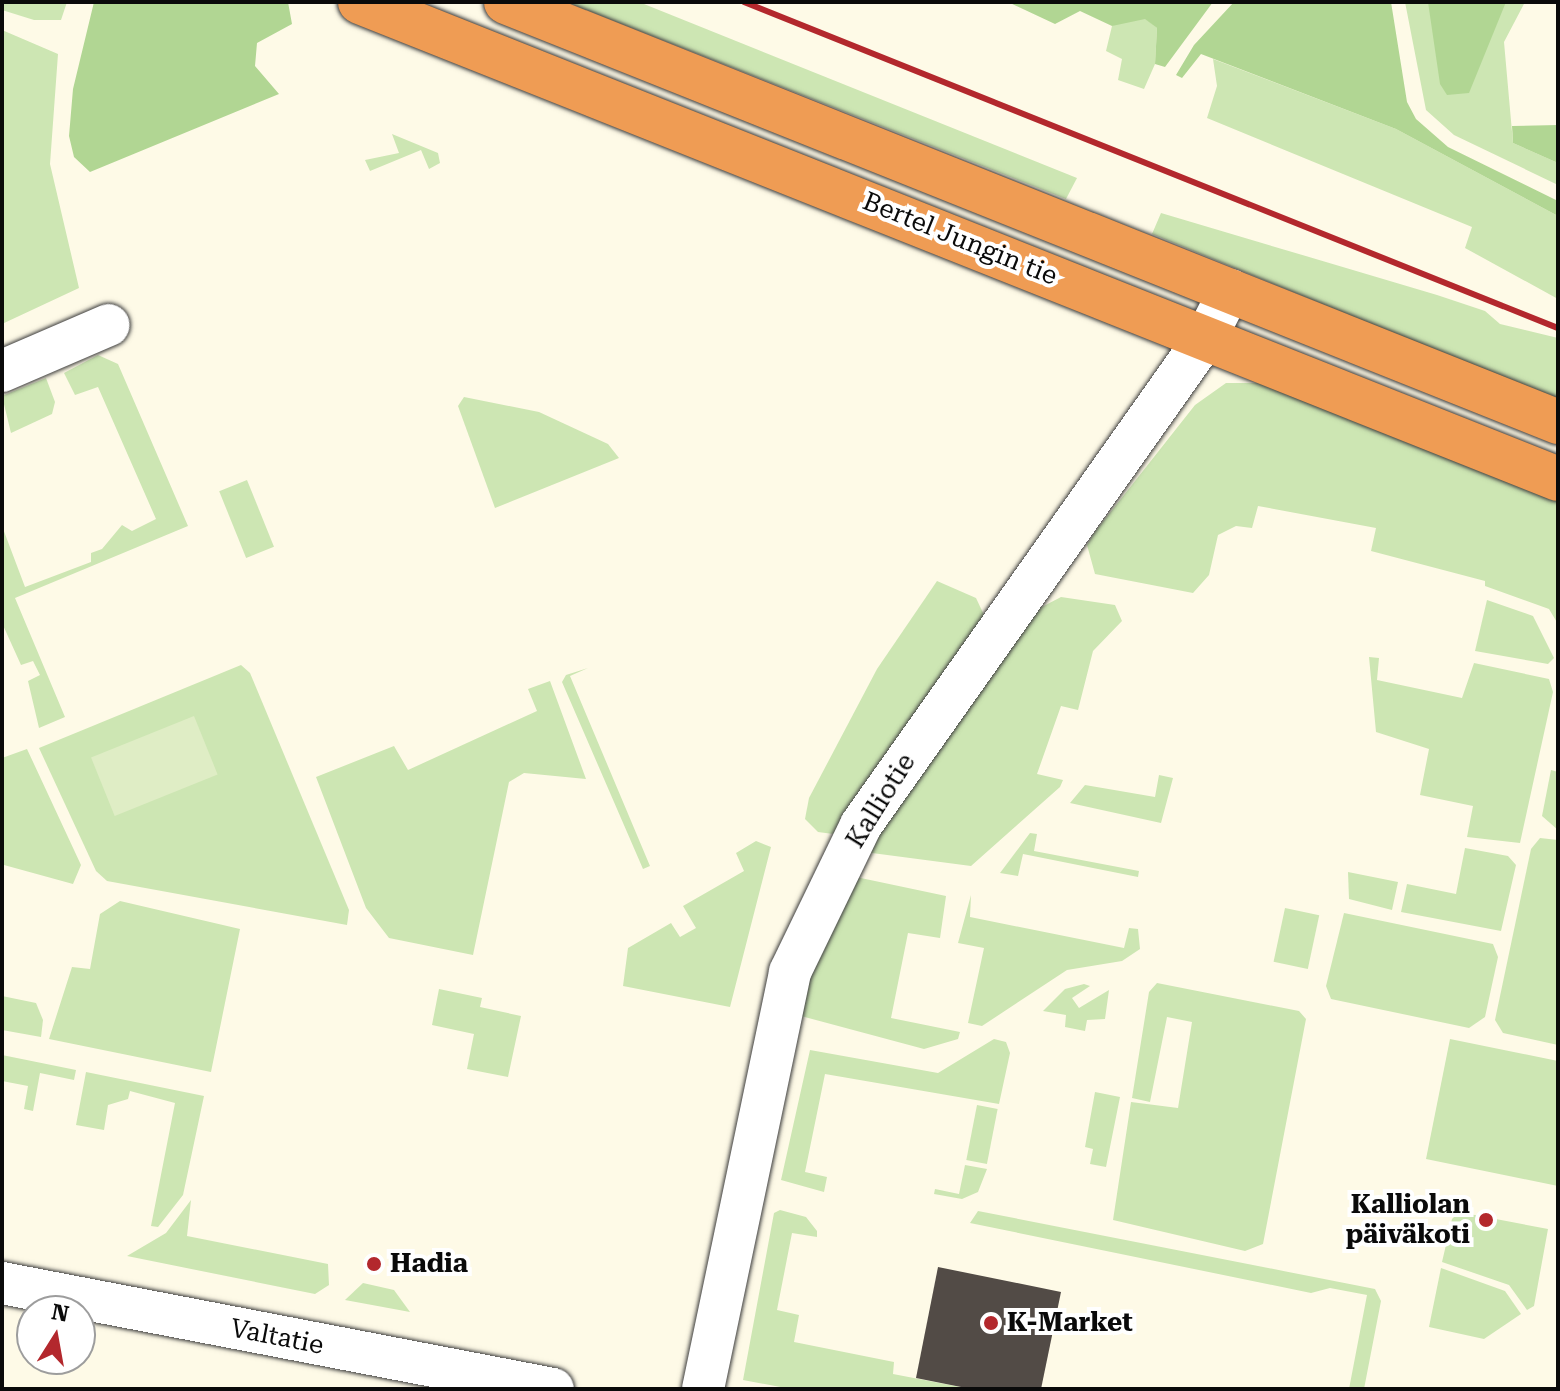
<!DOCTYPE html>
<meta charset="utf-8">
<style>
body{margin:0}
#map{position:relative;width:1560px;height:1391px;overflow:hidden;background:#fefae7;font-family:"Roboto Serif",serif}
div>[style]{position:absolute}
.green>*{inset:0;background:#cde6b3;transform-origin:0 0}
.forest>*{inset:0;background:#b1d693}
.pitch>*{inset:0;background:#dfedc5;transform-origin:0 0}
.building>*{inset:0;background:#524b46}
.roads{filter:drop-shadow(0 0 2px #3d3d3d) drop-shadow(0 0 2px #3d3d3d)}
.minor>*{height:42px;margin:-21px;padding:0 21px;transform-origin:21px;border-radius:21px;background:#fff}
.highway>*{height:44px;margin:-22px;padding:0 22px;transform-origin:22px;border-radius:22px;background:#ef9c54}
.rail>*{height:6px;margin:-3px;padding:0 3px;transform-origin:3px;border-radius:3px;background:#b3282d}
.dots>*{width:22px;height:22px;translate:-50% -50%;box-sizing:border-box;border:4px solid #fff;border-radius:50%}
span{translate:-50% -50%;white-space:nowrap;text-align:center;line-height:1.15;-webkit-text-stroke:8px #fff;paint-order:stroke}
.street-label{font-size:26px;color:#0a0a0a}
.poi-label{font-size:26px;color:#0a0a0a;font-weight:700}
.right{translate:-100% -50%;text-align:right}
.left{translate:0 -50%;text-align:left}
.frame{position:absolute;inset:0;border:4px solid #0a0a0a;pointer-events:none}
.north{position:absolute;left:16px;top:1295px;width:80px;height:80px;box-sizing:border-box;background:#fff;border:2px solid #9d9d9d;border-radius:50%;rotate:11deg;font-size:22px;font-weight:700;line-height:32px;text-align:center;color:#0a0a0a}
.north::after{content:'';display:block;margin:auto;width:28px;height:36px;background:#b3282d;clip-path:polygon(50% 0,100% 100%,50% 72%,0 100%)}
</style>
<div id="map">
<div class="green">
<div style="clip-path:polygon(2px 2px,67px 2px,61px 20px,34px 20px,2px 10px)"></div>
<div style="clip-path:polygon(566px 2px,639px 2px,1077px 178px,1066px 199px)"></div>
<div style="clip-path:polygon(1405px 2px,1525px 2px,1504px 42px,1513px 143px,1558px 163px,1558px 185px,1454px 135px,1426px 110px)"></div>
<div style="clip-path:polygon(1126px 18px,1145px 18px,1157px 28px,1155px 64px,1144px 89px,1118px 80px,1122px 59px,1106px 51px,1112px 26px)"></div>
<div style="clip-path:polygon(2px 30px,58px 54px,50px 164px,79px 288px,2px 324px)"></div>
<div style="clip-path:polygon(1213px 59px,1396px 129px,1558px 216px,1558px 299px,1465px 248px,1472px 227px,1207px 118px,1217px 86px)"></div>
<div style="clip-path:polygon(392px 134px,438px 153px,440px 163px,429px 169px,421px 150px,370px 171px,365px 160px,399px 153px)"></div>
<div style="clip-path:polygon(1161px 213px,1437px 295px,1485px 311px,1500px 324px,1558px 338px,1558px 401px,1152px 234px)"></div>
<div style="clip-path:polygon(98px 355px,118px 364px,188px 526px,15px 598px,65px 717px,39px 728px,28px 681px,40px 675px,33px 661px,21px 665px,2px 623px,2px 526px,25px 587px,91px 562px,91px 553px,102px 549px,122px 525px,132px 531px,156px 519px,98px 387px,75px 395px,64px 373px)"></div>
<div style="clip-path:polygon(46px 378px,55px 402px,52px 414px,11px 433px,2px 396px)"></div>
<div style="clip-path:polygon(1226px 383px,1269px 383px,1558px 499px,1558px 624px,1549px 609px,1485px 586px,1485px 581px,1371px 551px,1376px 528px,1258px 506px,1252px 528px,1236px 526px,1218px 535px,1209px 575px,1193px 593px,1095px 574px,1087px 545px,1094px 533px,1195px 405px)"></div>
<div style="clip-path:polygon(464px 397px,539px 412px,608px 444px,619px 458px,495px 508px,458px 406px)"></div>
<div style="left:247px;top:480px;width:72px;height:30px;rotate:68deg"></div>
<div style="clip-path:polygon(937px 581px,976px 598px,984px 615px,833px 834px,818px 832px,805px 819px,809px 798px,877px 669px)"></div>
<div style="clip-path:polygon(1061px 597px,1115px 605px,1122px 621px,1093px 651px,1078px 710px,1061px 706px,1037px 774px,1063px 780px,1060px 787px,971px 866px,872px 853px,869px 847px,1040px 608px)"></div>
<div style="clip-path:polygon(1487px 600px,1533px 616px,1554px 658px,1548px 664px,1475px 651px)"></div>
<div style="clip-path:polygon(1369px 657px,1379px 658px,1377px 680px,1462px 698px,1474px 663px,1549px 679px,1553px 692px,1520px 843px,1467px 837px,1473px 806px,1420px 795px,1429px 749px,1376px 732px)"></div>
<div style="clip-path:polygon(241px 665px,250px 673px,349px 910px,347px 925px,107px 881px,96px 871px,39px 748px)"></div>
<div style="clip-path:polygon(588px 668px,570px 676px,650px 866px,643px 869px,562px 682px,566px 675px)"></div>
<div style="clip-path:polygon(550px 681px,586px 779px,524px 773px,509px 782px,473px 955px,389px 938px,366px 908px,316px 777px,394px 746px,408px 770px,537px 711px,528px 689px)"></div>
<div style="clip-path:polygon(27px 749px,81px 865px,73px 884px,4px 865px,2px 874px,2px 758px)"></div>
<div style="clip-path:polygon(1551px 770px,1558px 772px,1558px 830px,1542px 816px)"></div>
<div style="clip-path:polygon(1159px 775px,1173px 778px,1161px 823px,1070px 803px,1085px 785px,1155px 797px)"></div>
<div style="clip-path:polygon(1030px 833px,1037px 834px,1034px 851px,1139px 871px,1138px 877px,1023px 854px,1018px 876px,1000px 873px)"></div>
<div style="clip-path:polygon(1540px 838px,1558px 840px,1558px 1045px,1503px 1033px,1495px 1020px,1531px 849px)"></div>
<div style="clip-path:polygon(756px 841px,771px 847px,730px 1007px,623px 986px,628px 948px,671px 923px,680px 937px,696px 928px,683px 906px,744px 871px,736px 853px)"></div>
<div style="clip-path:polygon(1465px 848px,1508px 856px,1516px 865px,1501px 931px,1401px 912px,1407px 884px,1456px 894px)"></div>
<div style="clip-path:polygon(1348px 872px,1398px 882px,1392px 910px,1349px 899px)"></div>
<div style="clip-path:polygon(856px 877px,946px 896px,940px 938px,908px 933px,891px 1018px,960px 1032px,958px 1039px,924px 1049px,801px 1016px,810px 966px)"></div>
<div style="clip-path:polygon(971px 895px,970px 917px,1124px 948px,1129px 928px,1138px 929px,1140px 949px,1122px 961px,1067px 970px,982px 1026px,968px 1023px,984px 948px,958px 943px)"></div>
<div style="clip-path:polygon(120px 901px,240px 929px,211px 1072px,49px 1039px,72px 967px,90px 969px,100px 914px)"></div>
<div style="left:1285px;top:908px;width:35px;height:55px;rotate:12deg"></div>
<div style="clip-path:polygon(1344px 913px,1493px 944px,1498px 957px,1485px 1017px,1469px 1028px,1331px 999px,1326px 986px)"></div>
<div style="clip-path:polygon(1157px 983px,1299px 1011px,1306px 1019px,1263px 1244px,1245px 1251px,1113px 1220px,1131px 1102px,1178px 1108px,1192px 1022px,1167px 1017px,1150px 1102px,1132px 1098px,1149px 992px)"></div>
<div style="clip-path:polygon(1084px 984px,1090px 986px,1072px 998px,1079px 1008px,1109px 990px,1105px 1019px,1087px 1020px,1085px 1031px,1065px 1027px,1066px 1015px,1043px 1011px,1065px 989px)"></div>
<div style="clip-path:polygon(439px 989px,482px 998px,480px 1007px,521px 1016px,508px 1077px,467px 1069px,474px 1034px,432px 1025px)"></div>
<div style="clip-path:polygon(2px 996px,36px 1003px,43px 1020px,41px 1037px,2px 1030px)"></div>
<div style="clip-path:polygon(994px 1039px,1006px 1042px,1010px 1053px,999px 1104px,825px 1074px,805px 1172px,827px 1177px,824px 1192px,781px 1180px,810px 1050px,938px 1073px)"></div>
<div style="clip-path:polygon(1450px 1039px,1558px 1061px,1558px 1186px,1426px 1159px)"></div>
<div style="clip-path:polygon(2px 1055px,76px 1070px,74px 1080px,40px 1073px,33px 1111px,24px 1109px,28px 1086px,2px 1081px)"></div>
<div style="clip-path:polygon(86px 1072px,204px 1096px,183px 1195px,158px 1227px,151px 1226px,175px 1103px,130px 1091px,128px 1099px,108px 1105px,104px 1130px,76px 1125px)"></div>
<div style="clip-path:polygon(1095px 1092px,1120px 1097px,1106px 1167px,1090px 1164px,1093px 1149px,1085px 1147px)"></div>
<div style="left:977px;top:1105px;width:21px;height:56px;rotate:11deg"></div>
<div style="clip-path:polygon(965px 1165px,987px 1169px,978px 1192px,962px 1199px,934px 1194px,935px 1189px,959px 1194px)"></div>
<div style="clip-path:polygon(191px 1200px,187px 1236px,328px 1264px,329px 1285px,315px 1294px,127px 1256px,166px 1233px)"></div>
<div style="clip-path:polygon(780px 1210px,806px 1217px,817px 1231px,817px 1237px,792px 1233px,777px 1310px,799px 1315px,794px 1342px,894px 1362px,893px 1374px,971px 1389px,791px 1389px,743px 1380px,774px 1213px)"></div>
<div style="clip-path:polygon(978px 1211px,1375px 1289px,1381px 1301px,1364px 1389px,1349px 1389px,1367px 1295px,1330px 1288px,1311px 1293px,970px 1223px)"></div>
<div style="clip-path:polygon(1459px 1212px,1548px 1229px,1534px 1306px,1527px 1310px,1509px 1285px,1442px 1262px,1452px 1219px)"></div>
<div style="clip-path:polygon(1441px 1268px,1505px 1291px,1521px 1314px,1484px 1339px,1429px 1327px)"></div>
<div style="clip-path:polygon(363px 1283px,394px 1290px,410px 1312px,345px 1300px)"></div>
</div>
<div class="forest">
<div style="clip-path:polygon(94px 2px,288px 2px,292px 24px,257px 43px,255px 66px,279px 94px,90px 172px,74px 157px,69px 136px,73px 89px)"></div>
<div style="clip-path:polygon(1008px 2px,1213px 2px,1165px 67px,1155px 64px,1157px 28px,1145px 19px,1112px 26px,1080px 11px,1055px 24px)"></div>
<div style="clip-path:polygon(1234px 2px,1391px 2px,1407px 102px,1416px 119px,1448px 147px,1558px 201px,1558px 216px,1396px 129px,1201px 54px,1182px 78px,1176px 75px,1194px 45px)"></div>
<div style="clip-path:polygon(1428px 2px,1506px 2px,1469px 93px,1447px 95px,1440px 84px)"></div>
<div style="clip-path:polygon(1558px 125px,1558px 163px,1513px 143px,1512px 126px)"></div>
</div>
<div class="pitch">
<div style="left:194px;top:716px;width:63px;height:111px;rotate:68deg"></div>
</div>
<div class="building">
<div style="clip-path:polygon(938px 1267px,1061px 1292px,1041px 1389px,971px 1389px,916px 1378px)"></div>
</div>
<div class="roads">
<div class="minor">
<div style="left:2px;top:371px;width:116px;rotate:-23.3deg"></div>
<div style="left:2px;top:1283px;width:561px;rotate:10.89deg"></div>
<div style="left:703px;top:1389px;width:426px;rotate:-78.2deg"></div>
<div style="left:790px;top:972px;width:163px;rotate:-64.2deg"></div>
<div style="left:861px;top:825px;width:598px;rotate:-54.74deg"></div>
<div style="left:1206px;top:337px;width:53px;rotate:-62.9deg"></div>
</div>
<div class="highway">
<div style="left:360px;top:2px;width:1289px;rotate:21.71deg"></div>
<div style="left:506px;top:2px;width:1133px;rotate:21.76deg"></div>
</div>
</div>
<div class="rail">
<div style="left:744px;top:2px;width:877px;rotate:21.83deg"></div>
</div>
<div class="dots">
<div style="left:1486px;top:1220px;background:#b3282d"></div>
<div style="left:374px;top:1264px;background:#b3282d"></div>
<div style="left:991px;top:1323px;background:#b3282d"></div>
</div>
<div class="street-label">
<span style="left:960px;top:239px;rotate:22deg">Bertel Jungin tie</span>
<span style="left:881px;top:801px;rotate:-58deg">Kalliotie</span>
<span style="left:277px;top:1337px;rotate:11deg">Valtatie</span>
</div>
<div class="poi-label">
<span class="right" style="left:1470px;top:1220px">Kalliolan<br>päiväkoti</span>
<span class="left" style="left:390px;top:1264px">Hadia</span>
<span class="left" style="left:1007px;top:1323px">K-Market</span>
</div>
<div class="frame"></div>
<div class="north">N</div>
</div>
